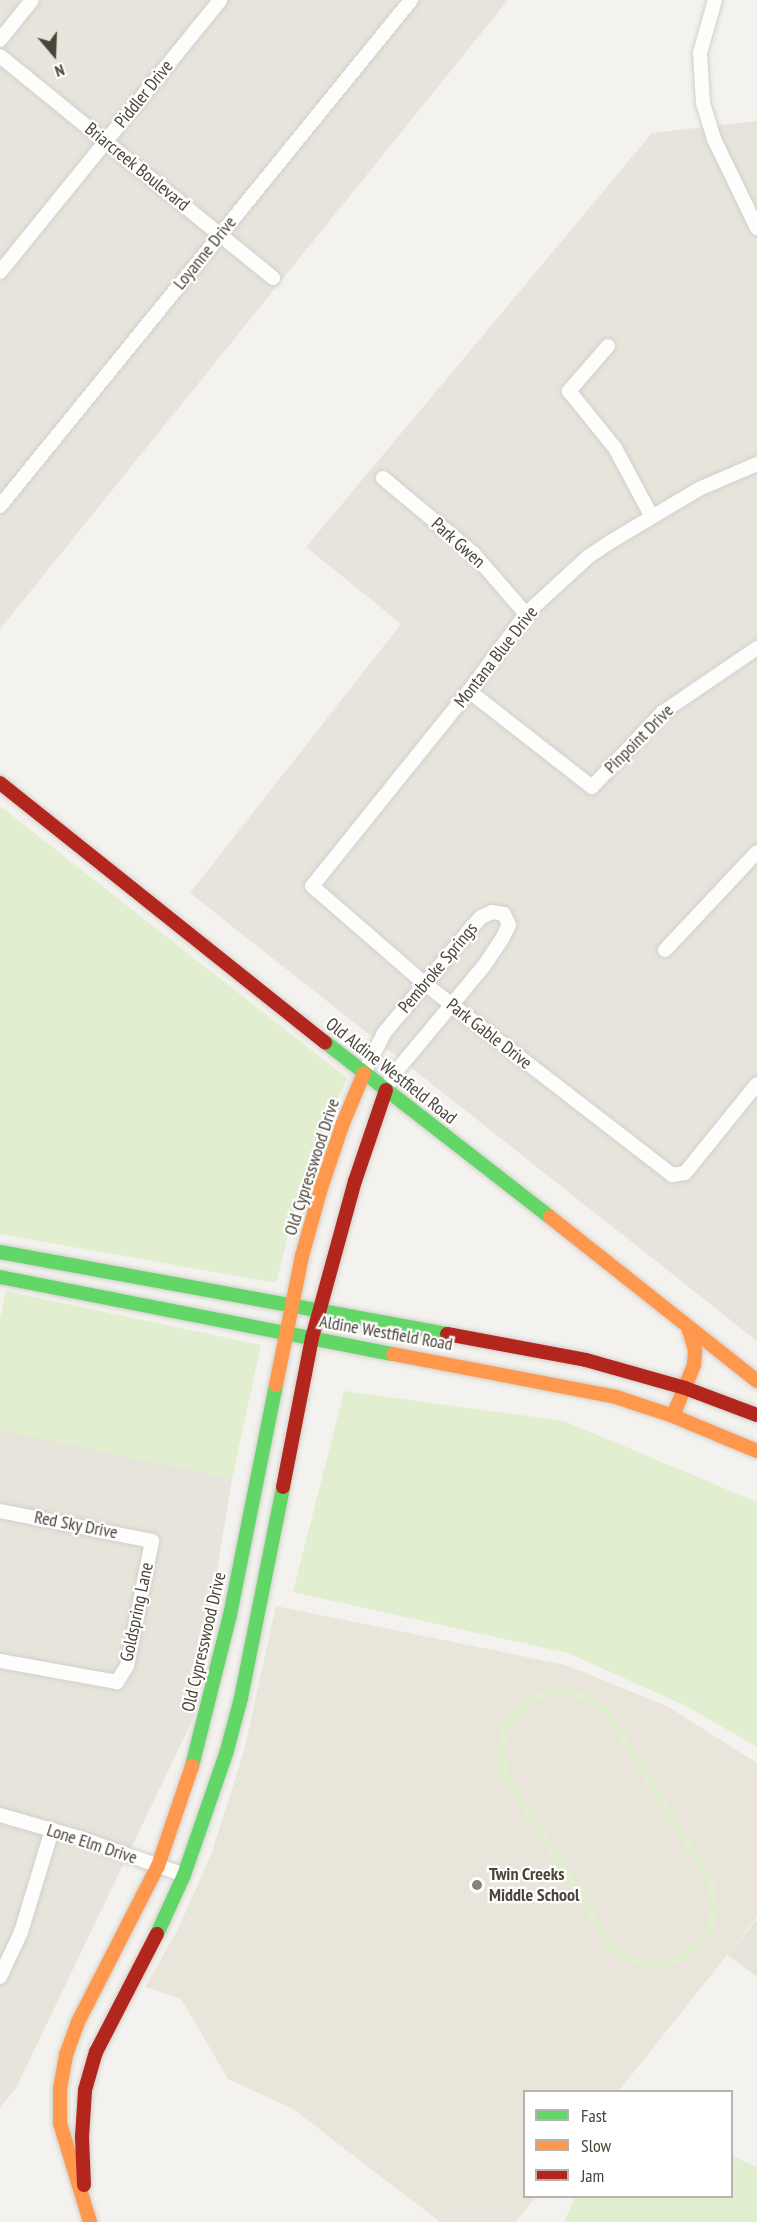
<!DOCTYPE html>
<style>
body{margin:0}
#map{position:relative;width:757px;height:2222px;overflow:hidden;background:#f4f2ee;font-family:"PT Sans Narrow",sans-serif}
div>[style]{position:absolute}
.residential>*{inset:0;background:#e7e4dc}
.education>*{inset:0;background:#eae5da}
.green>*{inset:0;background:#e1eecf}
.roads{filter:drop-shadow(0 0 2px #d2d0cb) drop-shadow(0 0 2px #d2d0cb)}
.street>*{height:14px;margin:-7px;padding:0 7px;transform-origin:7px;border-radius:7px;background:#fdfdfc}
.fast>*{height:14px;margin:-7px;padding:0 7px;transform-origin:7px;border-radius:7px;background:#63d668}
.slow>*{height:14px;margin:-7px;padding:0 7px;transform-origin:7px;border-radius:7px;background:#ff974d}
.jam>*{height:14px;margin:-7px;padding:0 7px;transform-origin:7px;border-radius:7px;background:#b3261e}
.dots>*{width:16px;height:16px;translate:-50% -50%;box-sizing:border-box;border:3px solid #fff;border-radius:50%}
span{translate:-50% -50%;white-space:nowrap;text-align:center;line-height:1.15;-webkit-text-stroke:4.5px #fff;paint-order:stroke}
.street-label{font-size:18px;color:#4b4439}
.poi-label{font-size:18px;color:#4b4439;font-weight:700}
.left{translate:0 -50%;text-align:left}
.legend{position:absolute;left:523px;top:2090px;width:210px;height:108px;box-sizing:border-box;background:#fff;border:2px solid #b7b4b0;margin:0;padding:8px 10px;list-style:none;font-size:18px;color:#4b4439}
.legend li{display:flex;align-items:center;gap:12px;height:30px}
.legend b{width:30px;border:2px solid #b7b4b0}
.north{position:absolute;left:24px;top:24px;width:60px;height:60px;-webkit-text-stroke:4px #fff;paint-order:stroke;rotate:161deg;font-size:16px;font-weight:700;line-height:24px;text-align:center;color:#4b4439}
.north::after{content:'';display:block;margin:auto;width:21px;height:27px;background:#4b4439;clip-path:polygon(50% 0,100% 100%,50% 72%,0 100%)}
</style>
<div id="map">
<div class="residential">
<div style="clip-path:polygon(0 0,508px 0,0 629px)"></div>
<div style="clip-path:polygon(757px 121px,757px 1341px,190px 893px,401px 624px,306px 547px,652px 133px)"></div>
<div style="clip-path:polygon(0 1428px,232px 1479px,193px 1719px,16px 2088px,0 2108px)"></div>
<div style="clip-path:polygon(757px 1919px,757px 1977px,727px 1955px)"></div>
</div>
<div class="education">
<div style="clip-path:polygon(276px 1606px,566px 1665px,667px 1706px,757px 1763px,757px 1917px,619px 2091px,524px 2092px,524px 2196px,536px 2197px,516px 2222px,440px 2222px,293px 2109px,228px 2079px,181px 1999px,145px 1987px,178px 1929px,212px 1852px,244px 1751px)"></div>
</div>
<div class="green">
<div style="clip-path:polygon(0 806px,347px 1078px,303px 1176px,276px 1283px,0 1234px)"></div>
<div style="clip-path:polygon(6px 1291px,261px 1345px,232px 1479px,0 1430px,0 1319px)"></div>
<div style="clip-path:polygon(344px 1391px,564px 1421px,757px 1502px,757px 1747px,688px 1707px,568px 1653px,293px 1592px)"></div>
<div style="clip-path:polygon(evenodd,557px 1688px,586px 1693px,610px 1710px,714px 1880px,719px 1909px,714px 1929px,696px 1953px,679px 1963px,659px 1968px,640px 1966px,621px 1959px,606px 1946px,491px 1759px,497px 1755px,502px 1727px,513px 1710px,537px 1693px,557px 1688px,566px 1695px,591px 1704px,605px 1715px,707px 1883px,711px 1909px,707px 1926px,698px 1941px,676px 1956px,659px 1960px,641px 1959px,625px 1952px,612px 1941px,509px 1773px,505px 1747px,513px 1722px,532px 1704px,548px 1697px,566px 1695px)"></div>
<div style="clip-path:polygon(732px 2156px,757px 2167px,757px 2222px,564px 2222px,575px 2197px,732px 2196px)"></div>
</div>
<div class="roads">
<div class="street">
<div style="left:715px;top:0;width:55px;rotate:105.8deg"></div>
<div style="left:700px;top:53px;width:50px;rotate:86.6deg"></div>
<div style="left:703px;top:103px;width:38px;rotate:73deg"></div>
<div style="left:714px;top:139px;width:99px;rotate:64.2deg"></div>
<div style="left:0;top:40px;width:51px;rotate:-51.3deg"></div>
<div style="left:0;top:56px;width:352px;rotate:39.1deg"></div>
<div style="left:0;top:272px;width:350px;rotate:-51deg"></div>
<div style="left:608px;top:346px;width:60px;rotate:130.9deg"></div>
<div style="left:569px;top:391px;width:73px;rotate:51.1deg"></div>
<div style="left:615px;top:448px;width:76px;rotate:61.8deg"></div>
<div style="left:757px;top:464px;width:63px;rotate:156.7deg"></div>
<div style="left:699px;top:489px;width:104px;rotate:149.2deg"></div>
<div style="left:610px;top:542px;width:25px;rotate:146deg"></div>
<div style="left:589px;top:556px;width:86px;rotate:137.4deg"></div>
<div style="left:526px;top:614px;width:96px;rotate:126.5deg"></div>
<div style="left:469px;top:691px;width:250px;rotate:128.8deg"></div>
<div style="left:312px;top:886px;width:150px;rotate:40.9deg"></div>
<div style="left:425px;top:984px;width:312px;rotate:37.7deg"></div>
<div style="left:672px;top:1175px;width:13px;rotate:-9deg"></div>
<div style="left:685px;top:1173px;width:114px;rotate:-51deg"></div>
<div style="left:383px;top:478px;width:117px;rotate:39.8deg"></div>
<div style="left:473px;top:553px;width:81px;rotate:49deg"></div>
<div style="left:0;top:506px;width:652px;rotate:-50.91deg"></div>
<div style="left:469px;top:691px;width:156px;rotate:38deg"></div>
<div style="left:592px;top:787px;width:103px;rotate:-46.6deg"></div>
<div style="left:663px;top:712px;width:114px;rotate:-34.2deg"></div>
<div style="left:665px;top:950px;width:134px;rotate:-46.8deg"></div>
<div style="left:364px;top:1073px;width:45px;rotate:-63.4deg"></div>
<div style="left:384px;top:1033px;width:138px;rotate:-50.3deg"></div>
<div style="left:472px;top:927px;width:13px;rotate:-48deg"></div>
<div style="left:481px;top:917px;width:12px;rotate:-24deg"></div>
<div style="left:492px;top:912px;width:12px;rotate:9deg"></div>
<div style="left:504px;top:914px;width:12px;rotate:66deg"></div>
<div style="left:509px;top:925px;width:16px;rotate:117deg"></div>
<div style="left:502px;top:939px;width:34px;rotate:124deg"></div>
<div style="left:483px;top:967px;width:141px;rotate:129.8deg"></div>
<div style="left:393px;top:1075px;width:17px;rotate:115deg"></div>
<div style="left:0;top:1511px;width:155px;rotate:11.2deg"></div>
<div style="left:152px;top:1541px;width:127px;rotate:101.3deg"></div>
<div style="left:127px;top:1666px;width:19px;rotate:122deg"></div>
<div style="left:117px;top:1682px;width:119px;rotate:-169.8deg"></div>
<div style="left:0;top:1815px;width:86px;rotate:16.1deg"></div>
<div style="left:83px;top:1839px;width:107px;rotate:19.6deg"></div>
<div style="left:0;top:1977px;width:50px;rotate:-65deg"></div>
<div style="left:21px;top:1932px;width:107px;rotate:-73.1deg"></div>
</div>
<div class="fast">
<div style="left:325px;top:1042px;width:285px;rotate:37.9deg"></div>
<div style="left:0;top:1252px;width:454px;rotate:10.4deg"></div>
<div style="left:0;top:1277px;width:400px;rotate:11.1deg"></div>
<div style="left:192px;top:1766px;width:156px;rotate:-75.9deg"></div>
<div style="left:230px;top:1615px;width:235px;rotate:-78.7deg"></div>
<div style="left:157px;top:1934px;width:65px;rotate:-65.4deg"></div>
<div style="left:184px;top:1875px;width:128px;rotate:-70.9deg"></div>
<div style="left:226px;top:1754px;width:58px;rotate:-75deg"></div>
<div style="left:241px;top:1698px;width:215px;rotate:-78.7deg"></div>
</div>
<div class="slow">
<div style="left:550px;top:1217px;width:264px;rotate:38.4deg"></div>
<div style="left:393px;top:1354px;width:227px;rotate:10.9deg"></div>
<div style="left:616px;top:1397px;width:60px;rotate:18.4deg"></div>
<div style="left:673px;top:1416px;width:91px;rotate:22.6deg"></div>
<div style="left:276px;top:1385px;width:132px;rotate:-78.6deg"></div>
<div style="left:302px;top:1256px;width:71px;rotate:-74.4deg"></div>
<div style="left:321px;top:1188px;width:69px;rotate:-71.3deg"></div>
<div style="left:343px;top:1123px;width:54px;rotate:-67.2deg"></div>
<div style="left:673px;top:1416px;width:55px;rotate:-67.6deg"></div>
<div style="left:694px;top:1365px;width:15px;rotate:-86deg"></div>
<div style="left:695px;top:1350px;width:24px;rotate:-107deg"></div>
<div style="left:90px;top:2222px;width:103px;rotate:-106.9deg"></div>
<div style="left:60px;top:2123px;width:34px;rotate:-90deg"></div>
<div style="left:60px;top:2089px;width:35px;rotate:-80deg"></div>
<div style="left:66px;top:2055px;width:35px;rotate:-70deg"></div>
<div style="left:78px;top:2022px;width:175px;rotate:-62.9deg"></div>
<div style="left:158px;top:1866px;width:106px;rotate:-71.2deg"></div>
</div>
<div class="jam">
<div style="left:0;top:783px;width:416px;rotate:38.6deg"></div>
<div style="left:447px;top:1334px;width:141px;rotate:10.6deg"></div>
<div style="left:586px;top:1360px;width:103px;rotate:15.8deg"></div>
<div style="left:685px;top:1388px;width:77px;rotate:20.6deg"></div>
<div style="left:283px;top:1487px;width:152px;rotate:-79deg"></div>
<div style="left:312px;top:1338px;width:163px;rotate:-74.7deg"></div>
<div style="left:355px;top:1181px;width:96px;rotate:-71.2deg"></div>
<div style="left:84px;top:2185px;width:48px;rotate:-92.4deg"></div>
<div style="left:82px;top:2137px;width:47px;rotate:-86.3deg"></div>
<div style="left:85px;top:2090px;width:40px;rotate:-74deg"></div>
<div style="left:96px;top:2052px;width:133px;rotate:-62.7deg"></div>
</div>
</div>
<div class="dots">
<div style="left:477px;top:1885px;background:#868178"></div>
</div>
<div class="street-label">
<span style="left:144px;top:94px;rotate:-51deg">Piddler Drive</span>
<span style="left:137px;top:167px;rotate:39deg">Briarcreek Boulevard</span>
<span style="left:205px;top:253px;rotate:-51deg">Loyanne Drive</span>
<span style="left:458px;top:543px;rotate:42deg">Park Gwen</span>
<span style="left:496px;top:657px;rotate:-52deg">Montana Blue Drive</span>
<span style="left:639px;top:739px;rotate:-45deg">Pinpoint Drive</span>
<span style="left:438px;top:968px;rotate:-50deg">Pembroke Springs</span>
<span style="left:489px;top:1034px;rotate:38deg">Park Gable Drive</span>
<span style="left:391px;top:1071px;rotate:38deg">Old Aldine Westfield Road</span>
<span style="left:312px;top:1167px;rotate:-72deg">Old Cypresswood Drive</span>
<span style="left:386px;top:1333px;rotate:10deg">Aldine Westfield Road</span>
<span style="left:76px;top:1525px;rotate:11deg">Red Sky Drive</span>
<span style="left:137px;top:1612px;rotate:-78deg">Goldspring Lane</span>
<span style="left:204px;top:1642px;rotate:-77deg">Old Cypresswood Drive</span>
<span style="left:92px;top:1844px;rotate:18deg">Lone Elm Drive</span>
</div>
<div class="poi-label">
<span class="left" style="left:489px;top:1885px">Twin Creeks<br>Middle School</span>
</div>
<ul class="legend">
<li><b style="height:8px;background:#63d668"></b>Fast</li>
<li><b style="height:8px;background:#ff974d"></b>Slow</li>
<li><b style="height:8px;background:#b3261e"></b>Jam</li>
</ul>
<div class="north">N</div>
</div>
